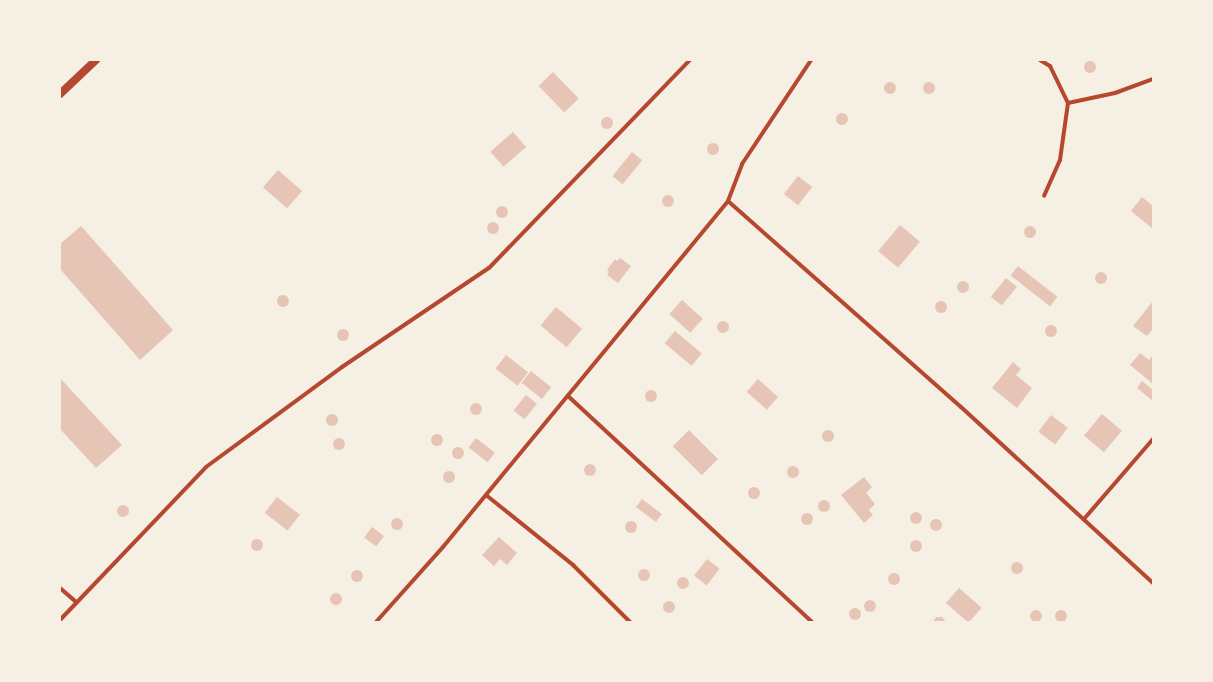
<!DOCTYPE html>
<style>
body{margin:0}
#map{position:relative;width:1213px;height:682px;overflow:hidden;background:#f6efe4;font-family:"Asap Condensed",sans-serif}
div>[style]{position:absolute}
.building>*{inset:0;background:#e6c5b7;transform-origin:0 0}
.round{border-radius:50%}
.minor>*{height:4px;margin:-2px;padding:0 2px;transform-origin:2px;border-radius:2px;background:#b5482f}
.secondary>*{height:8px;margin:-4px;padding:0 4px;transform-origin:4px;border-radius:4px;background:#b5482f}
span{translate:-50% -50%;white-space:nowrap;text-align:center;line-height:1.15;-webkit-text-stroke:4px #f6efe4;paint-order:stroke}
.frame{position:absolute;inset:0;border:61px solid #f6efe4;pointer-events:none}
</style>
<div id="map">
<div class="building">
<div class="round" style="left:1084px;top:61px;width:12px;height:12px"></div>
<div style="left:553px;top:72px;width:37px;height:20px;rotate:46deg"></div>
<div class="round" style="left:923px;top:82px;width:12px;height:12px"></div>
<div class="round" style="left:884px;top:82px;width:12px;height:12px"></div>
<div class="round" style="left:836px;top:113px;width:12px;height:12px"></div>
<div class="round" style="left:601px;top:117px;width:12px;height:12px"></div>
<div style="left:513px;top:132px;width:20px;height:30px;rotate:49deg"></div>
<div class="round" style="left:707px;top:143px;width:12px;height:12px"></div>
<div style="left:632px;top:152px;width:13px;height:31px;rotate:39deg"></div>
<div style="left:278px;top:170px;width:32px;height:23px;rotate:41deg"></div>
<div style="left:798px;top:176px;width:18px;height:23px;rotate:38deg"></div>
<div class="round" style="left:662px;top:195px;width:12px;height:12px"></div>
<div style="clip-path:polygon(1142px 197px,1153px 206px,1153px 229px,1131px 211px)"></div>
<div class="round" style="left:496px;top:206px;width:12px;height:12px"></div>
<div class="round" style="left:487px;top:222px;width:12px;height:12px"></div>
<div style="left:900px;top:225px;width:26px;height:34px;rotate:40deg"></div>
<div class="round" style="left:1024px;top:226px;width:12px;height:12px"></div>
<div style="clip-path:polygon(81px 226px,173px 330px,140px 360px,60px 269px,60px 244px)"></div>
<div style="clip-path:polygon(620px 258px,631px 266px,618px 283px,607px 275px,609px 272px,607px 270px,615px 259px,617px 261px)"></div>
<div style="left:1018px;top:266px;width:50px;height:12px;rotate:38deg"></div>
<div class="round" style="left:1095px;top:272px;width:12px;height:12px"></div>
<div style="left:1006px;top:278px;width:14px;height:24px;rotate:39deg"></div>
<div class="round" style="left:957px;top:281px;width:12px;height:12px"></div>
<div class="round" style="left:277px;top:295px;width:12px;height:12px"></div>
<div style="left:682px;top:300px;width:28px;height:19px;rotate:42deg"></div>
<div class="round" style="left:935px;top:301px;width:12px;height:12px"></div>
<div style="clip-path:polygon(1153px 301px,1153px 329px,1147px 336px,1133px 326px)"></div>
<div style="left:556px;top:307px;width:34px;height:24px;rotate:40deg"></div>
<div class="round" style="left:717px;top:321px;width:12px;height:12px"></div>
<div class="round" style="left:1045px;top:325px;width:12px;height:12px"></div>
<div class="round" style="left:337px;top:329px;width:12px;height:12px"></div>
<div style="left:675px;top:331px;width:35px;height:16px;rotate:40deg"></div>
<div style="clip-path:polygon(1140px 353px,1149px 360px,1153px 355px,1153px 384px,1130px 365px)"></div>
<div style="left:506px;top:355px;width:28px;height:17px;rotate:38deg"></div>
<div style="clip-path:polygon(1013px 362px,1021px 369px,1016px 375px,1032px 388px,1017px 408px,992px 388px)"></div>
<div style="left:531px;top:371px;width:26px;height:15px;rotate:39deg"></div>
<div style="clip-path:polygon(60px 378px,122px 445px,96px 468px,60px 429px)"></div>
<div style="left:758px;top:379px;width:27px;height:17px;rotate:42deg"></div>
<div style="clip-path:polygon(1142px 381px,1153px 390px,1153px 401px,1137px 388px)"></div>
<div class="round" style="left:645px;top:390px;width:12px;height:12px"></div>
<div style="left:526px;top:395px;width:14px;height:20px;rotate:39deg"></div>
<div class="round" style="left:470px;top:403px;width:12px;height:12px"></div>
<div class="round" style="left:326px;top:414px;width:12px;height:12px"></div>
<div style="left:1102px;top:414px;width:26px;height:28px;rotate:40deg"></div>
<div style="left:1051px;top:415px;width:21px;height:21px;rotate:37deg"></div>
<div class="round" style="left:822px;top:430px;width:12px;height:12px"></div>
<div style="left:689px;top:430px;width:41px;height:23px;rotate:45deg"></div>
<div class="round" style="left:431px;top:434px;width:12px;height:12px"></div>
<div class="round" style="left:333px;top:438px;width:12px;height:12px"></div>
<div style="left:476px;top:438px;width:24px;height:12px;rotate:38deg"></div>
<div class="round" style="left:452px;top:447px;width:12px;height:12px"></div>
<div class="round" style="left:584px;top:464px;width:12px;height:12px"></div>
<div class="round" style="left:787px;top:466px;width:12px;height:12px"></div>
<div class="round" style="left:443px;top:471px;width:12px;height:12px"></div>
<div style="clip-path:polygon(864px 477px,872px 487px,866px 493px,875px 504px,869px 510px,873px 515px,864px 523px,841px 495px)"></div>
<div class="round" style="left:748px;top:487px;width:12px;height:12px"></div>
<div style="left:277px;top:497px;width:29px;height:20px;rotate:38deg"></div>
<div style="left:642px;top:499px;width:25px;height:10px;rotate:37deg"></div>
<div class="round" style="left:818px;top:500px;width:12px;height:12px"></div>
<div class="round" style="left:117px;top:505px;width:12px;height:12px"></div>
<div class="round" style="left:910px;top:512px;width:12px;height:12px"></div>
<div class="round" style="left:801px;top:513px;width:12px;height:12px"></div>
<div class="round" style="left:391px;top:518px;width:12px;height:12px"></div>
<div class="round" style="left:930px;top:519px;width:12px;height:12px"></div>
<div class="round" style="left:625px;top:521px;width:12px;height:12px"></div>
<div style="left:372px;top:527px;width:15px;height:13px;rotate:37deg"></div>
<div style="clip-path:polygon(499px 537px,517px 553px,507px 565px,500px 559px,494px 566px,482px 555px)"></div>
<div class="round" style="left:251px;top:539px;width:12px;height:12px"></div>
<div class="round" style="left:910px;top:540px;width:12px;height:12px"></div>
<div style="left:707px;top:559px;width:16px;height:21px;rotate:38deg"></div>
<div class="round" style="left:1011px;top:562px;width:12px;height:12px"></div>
<div class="round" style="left:638px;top:569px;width:12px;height:12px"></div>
<div class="round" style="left:351px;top:570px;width:12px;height:12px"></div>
<div class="round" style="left:888px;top:573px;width:12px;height:12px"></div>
<div class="round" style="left:677px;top:577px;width:12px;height:12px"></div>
<div style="left:959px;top:588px;width:30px;height:20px;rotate:41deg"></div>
<div class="round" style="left:330px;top:593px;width:12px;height:12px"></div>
<div class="round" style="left:864px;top:600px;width:12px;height:12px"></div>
<div class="round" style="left:663px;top:601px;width:12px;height:12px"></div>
<div class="round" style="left:849px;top:608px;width:12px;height:12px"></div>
<div class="round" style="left:1055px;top:610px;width:12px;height:12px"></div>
<div class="round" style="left:1030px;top:610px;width:12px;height:12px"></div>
<div style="clip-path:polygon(936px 617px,942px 617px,946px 622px,933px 622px)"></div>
</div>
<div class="minor">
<div style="left:1040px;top:60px;width:12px;rotate:31deg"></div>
<div style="left:1050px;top:66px;width:41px;rotate:64.1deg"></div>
<div style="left:1068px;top:103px;width:58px;rotate:98deg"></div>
<div style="left:1060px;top:160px;width:39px;rotate:114deg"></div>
<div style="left:1068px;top:103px;width:48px;rotate:-12deg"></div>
<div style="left:1115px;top:93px;width:40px;rotate:-20.2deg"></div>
<div style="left:728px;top:201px;width:311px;rotate:41.5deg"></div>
<div style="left:961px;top:407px;width:260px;rotate:42.5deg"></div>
<div style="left:568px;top:396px;width:333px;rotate:42.8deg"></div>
<div style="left:486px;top:495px;width:112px;rotate:38.8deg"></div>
<div style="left:573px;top:565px;width:81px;rotate:45deg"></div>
<div style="left:1084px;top:519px;width:106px;rotate:-49.2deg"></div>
<div style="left:60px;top:588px;width:20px;rotate:41deg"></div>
<div style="left:60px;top:620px;width:211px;rotate:-46.3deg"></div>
<div style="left:206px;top:467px;width:169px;rotate:-36.3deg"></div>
<div style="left:342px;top:367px;width:177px;rotate:-34deg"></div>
<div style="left:489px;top:268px;width:289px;rotate:-46deg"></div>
<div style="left:376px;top:622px;width:101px;rotate:-48.2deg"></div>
<div style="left:443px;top:547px;width:448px;rotate:-50.5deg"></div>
<div style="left:728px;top:201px;width:40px;rotate:-69deg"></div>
<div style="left:742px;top:164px;width:125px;rotate:-56.4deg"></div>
</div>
<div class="secondary">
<div style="left:60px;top:94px;width:50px;rotate:-43.4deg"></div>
</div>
<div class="frame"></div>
</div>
